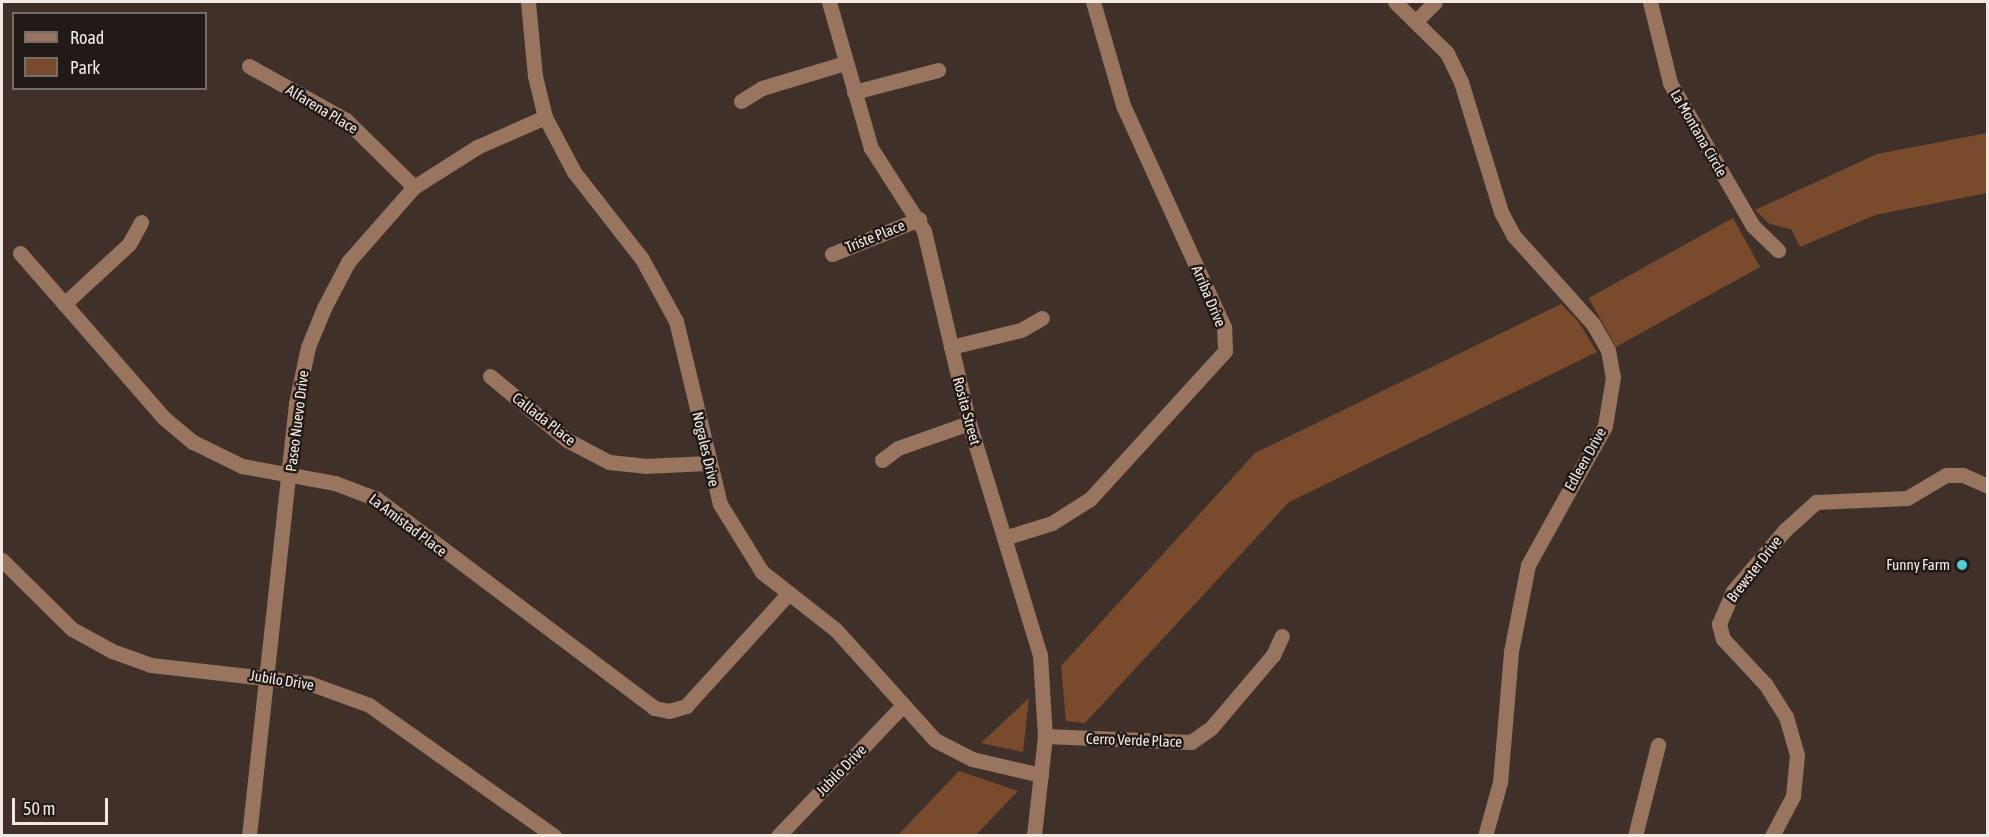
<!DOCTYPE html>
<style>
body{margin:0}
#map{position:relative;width:1989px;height:837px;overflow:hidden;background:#3f3129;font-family:"Asap Condensed",sans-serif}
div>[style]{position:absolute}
.green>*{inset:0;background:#794a2c;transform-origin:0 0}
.minor>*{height:15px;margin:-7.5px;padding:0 7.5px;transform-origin:7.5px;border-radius:7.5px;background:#99755f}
.dots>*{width:16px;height:16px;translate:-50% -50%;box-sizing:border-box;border:3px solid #211a17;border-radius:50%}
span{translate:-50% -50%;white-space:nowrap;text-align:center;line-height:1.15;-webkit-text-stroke:5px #211a17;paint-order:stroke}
.street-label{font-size:15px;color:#f2e9e3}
.poi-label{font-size:15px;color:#f2e9e3}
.right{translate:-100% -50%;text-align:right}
.frame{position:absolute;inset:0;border:3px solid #f2e9e3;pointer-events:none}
.legend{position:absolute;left:12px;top:12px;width:195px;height:78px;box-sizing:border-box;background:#211a17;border:2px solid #756d69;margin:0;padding:8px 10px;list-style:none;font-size:18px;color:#f2e9e3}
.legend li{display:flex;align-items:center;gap:12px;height:30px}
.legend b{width:30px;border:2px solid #756d69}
.scale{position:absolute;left:12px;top:798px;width:96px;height:27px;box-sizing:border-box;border:3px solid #f2e9e3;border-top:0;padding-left:8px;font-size:18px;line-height:21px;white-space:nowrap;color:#f2e9e3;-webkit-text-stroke:4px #211a17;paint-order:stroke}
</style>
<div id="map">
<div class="green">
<div style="clip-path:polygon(1987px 133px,1987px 193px,1875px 215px,1800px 247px,1791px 229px,1770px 224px,1755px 210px,1877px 154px)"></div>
<div style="left:1733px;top:218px;width:56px;height:165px;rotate:61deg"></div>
<div style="clip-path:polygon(1561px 304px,1578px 321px,1597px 352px,1289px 502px,1085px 723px,1066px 721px,1061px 666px,1255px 453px)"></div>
<div style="clip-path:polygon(1029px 698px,1023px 752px,981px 743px)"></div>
<div style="clip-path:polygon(959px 771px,1018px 791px,976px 835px,898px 835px)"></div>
</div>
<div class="minor">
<div style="left:528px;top:2px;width:74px;rotate:84.6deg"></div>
<div style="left:535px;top:76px;width:42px;rotate:76.3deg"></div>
<div style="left:545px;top:117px;width:62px;rotate:62.2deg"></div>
<div style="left:574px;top:172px;width:110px;rotate:52deg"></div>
<div style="left:642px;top:259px;width:71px;rotate:61.3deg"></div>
<div style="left:676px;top:321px;width:188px;rotate:76.5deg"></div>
<div style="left:720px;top:504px;width:80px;rotate:58.3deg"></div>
<div style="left:762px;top:572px;width:94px;rotate:38.1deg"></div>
<div style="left:836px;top:630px;width:148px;rotate:48deg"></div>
<div style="left:935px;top:740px;width:42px;rotate:27.2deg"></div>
<div style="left:972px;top:759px;width:71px;rotate:13.1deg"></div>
<div style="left:829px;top:2px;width:152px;rotate:74deg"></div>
<div style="left:871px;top:148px;width:98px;rotate:57.4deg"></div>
<div style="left:924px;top:231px;width:197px;rotate:76.8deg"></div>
<div style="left:969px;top:423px;width:243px;rotate:73deg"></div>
<div style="left:1040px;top:655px;width:81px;rotate:86.5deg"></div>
<div style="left:1045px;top:736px;width:101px;rotate:96.3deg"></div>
<div style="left:1395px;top:2px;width:73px;rotate:44.4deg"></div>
<div style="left:1447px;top:53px;width:32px;rotate:64deg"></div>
<div style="left:1461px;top:82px;width:136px;rotate:72.9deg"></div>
<div style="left:1501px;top:212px;width:26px;rotate:62deg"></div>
<div style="left:1513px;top:235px;width:120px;rotate:48deg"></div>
<div style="left:1593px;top:324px;width:30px;rotate:60deg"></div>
<div style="left:1608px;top:350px;width:27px;rotate:80deg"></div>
<div style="left:1613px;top:377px;width:50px;rotate:99.3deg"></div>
<div style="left:1605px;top:426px;width:159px;rotate:119deg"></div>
<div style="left:1528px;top:565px;width:89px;rotate:101.1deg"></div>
<div style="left:1511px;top:652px;width:130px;rotate:94.8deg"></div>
<div style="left:1500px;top:782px;width:56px;rotate:105.5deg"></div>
<div style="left:1650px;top:2px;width:83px;rotate:76.1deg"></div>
<div style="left:1670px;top:83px;width:165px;rotate:59.9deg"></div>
<div style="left:1753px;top:226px;width:35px;rotate:44deg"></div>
<div style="left:1417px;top:20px;width:25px;rotate:-45deg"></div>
<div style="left:249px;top:66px;width:111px;rotate:29.1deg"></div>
<div style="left:346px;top:120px;width:95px;rotate:44.6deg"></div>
<div style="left:854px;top:92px;width:87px;rotate:-14.7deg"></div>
<div style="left:741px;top:101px;width:25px;rotate:-32deg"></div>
<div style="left:762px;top:88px;width:87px;rotate:-16.8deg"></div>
<div style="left:20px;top:253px;width:219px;rotate:48.9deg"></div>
<div style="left:164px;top:418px;width:38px;rotate:40deg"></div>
<div style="left:193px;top:442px;width:55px;rotate:26.1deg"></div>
<div style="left:242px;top:466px;width:95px;rotate:10.4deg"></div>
<div style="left:335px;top:483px;width:45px;rotate:20.9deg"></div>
<div style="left:377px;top:499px;width:347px;rotate:37deg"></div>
<div style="left:654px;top:708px;width:15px;rotate:11deg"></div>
<div style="left:669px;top:711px;width:18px;rotate:-16deg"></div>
<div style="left:686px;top:706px;width:151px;rotate:-47.7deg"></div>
<div style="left:832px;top:254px;width:94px;rotate:-21.9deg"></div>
<div style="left:64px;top:304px;width:88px;rotate:-42.7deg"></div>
<div style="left:129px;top:244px;width:25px;rotate:-61deg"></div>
<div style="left:951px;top:347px;width:72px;rotate:-13.7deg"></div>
<div style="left:1021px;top:330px;width:24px;rotate:-30deg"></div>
<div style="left:490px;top:376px;width:100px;rotate:39.7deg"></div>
<div style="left:567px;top:440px;width:47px;rotate:27.6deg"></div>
<div style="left:609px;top:462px;width:36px;rotate:6deg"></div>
<div style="left:645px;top:466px;width:62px;rotate:-2.8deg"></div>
<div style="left:882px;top:460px;width:20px;rotate:-37deg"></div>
<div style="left:898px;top:448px;width:75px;rotate:-19.4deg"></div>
<div style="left:1004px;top:538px;width:50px;rotate:-17.4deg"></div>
<div style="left:1052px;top:523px;width:45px;rotate:-32.3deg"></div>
<div style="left:1090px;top:499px;width:200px;rotate:-47.6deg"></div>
<div style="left:1225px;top:351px;width:24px;rotate:-92deg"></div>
<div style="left:1224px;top:327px;width:244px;rotate:-114.5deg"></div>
<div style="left:1123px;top:105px;width:107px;rotate:-106.2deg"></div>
<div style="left:2px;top:560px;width:98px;rotate:44.6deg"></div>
<div style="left:72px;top:629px;width:46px;rotate:28.8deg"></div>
<div style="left:112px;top:651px;width:41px;rotate:19.7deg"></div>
<div style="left:151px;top:665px;width:159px;rotate:6.5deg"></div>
<div style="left:309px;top:683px;width:64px;rotate:20.1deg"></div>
<div style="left:369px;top:705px;width:227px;rotate:35.3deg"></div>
<div style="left:1045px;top:736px;width:146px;rotate:2.4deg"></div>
<div style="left:1191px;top:742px;width:24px;rotate:-35deg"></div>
<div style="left:1211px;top:728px;width:96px;rotate:-49.7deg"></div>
<div style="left:1273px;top:655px;width:21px;rotate:-65deg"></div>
<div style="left:249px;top:836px;width:436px;rotate:-83.8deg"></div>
<div style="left:296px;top:403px;width:57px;rotate:-77.9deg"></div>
<div style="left:308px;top:347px;width:42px;rotate:-67.7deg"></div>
<div style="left:324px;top:308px;width:52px;rotate:-62.4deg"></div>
<div style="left:348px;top:262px;width:100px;rotate:-48.7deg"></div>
<div style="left:414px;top:187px;width:75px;rotate:-32.4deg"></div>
<div style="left:477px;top:147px;width:74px;rotate:-23.8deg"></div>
<div style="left:778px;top:836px;width:181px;rotate:-46.3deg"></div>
<div style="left:1635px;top:836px;width:94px;rotate:-75.8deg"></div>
<div style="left:1772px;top:836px;width:45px;rotate:-62.3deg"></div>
<div style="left:1793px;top:796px;width:41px;rotate:-84.4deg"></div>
<div style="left:1797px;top:755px;width:40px;rotate:-106deg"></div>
<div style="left:1786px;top:717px;width:39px;rotate:-122deg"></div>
<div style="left:1765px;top:684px;width:62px;rotate:-133deg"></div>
<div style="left:1723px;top:639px;width:16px;rotate:-105deg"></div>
<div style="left:1719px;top:624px;width:36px;rotate:-67deg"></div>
<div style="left:1733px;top:591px;width:80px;rotate:-49.6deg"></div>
<div style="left:1785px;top:530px;width:42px;rotate:-42.1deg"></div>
<div style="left:1816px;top:502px;width:91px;rotate:-2.5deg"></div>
<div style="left:1907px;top:498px;width:45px;rotate:-30.5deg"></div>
<div style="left:1946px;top:475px;width:17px"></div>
<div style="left:1963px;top:475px;width:27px;rotate:24deg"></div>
</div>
<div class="dots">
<div style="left:1962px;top:565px;background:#52ccd6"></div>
</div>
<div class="street-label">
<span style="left:322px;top:109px;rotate:31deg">Alfarena Place</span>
<span style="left:1699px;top:133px;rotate:60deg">La Montana Circle</span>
<span style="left:875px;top:236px;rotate:-22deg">Triste Place</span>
<span style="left:1209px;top:296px;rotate:67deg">Arriba Drive</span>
<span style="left:967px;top:411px;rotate:75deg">Rosita Street</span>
<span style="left:544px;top:419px;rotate:38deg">Callada Place</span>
<span style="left:297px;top:421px;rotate:-83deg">Paseo Nuevo Drive</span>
<span style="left:706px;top:449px;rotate:77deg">Nogales Drive</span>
<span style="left:1585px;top:459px;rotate:-61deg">Edleen Drive</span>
<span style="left:408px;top:525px;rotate:37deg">La Amistad Place</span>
<span style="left:1754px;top:569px;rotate:-52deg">Brewster Drive</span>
<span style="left:282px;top:680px;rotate:9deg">Jubilo Drive</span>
<span style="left:1134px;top:740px;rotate:2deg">Cerro Verde Place</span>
<span style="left:841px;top:770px;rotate:-46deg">Jubilo Drive</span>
</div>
<div class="poi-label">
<span class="right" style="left:1950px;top:565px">Funny Farm</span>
</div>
<div class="frame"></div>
<ul class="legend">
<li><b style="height:8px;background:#99755f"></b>Road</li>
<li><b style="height:16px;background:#794a2c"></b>Park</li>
</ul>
<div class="scale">50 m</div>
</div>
